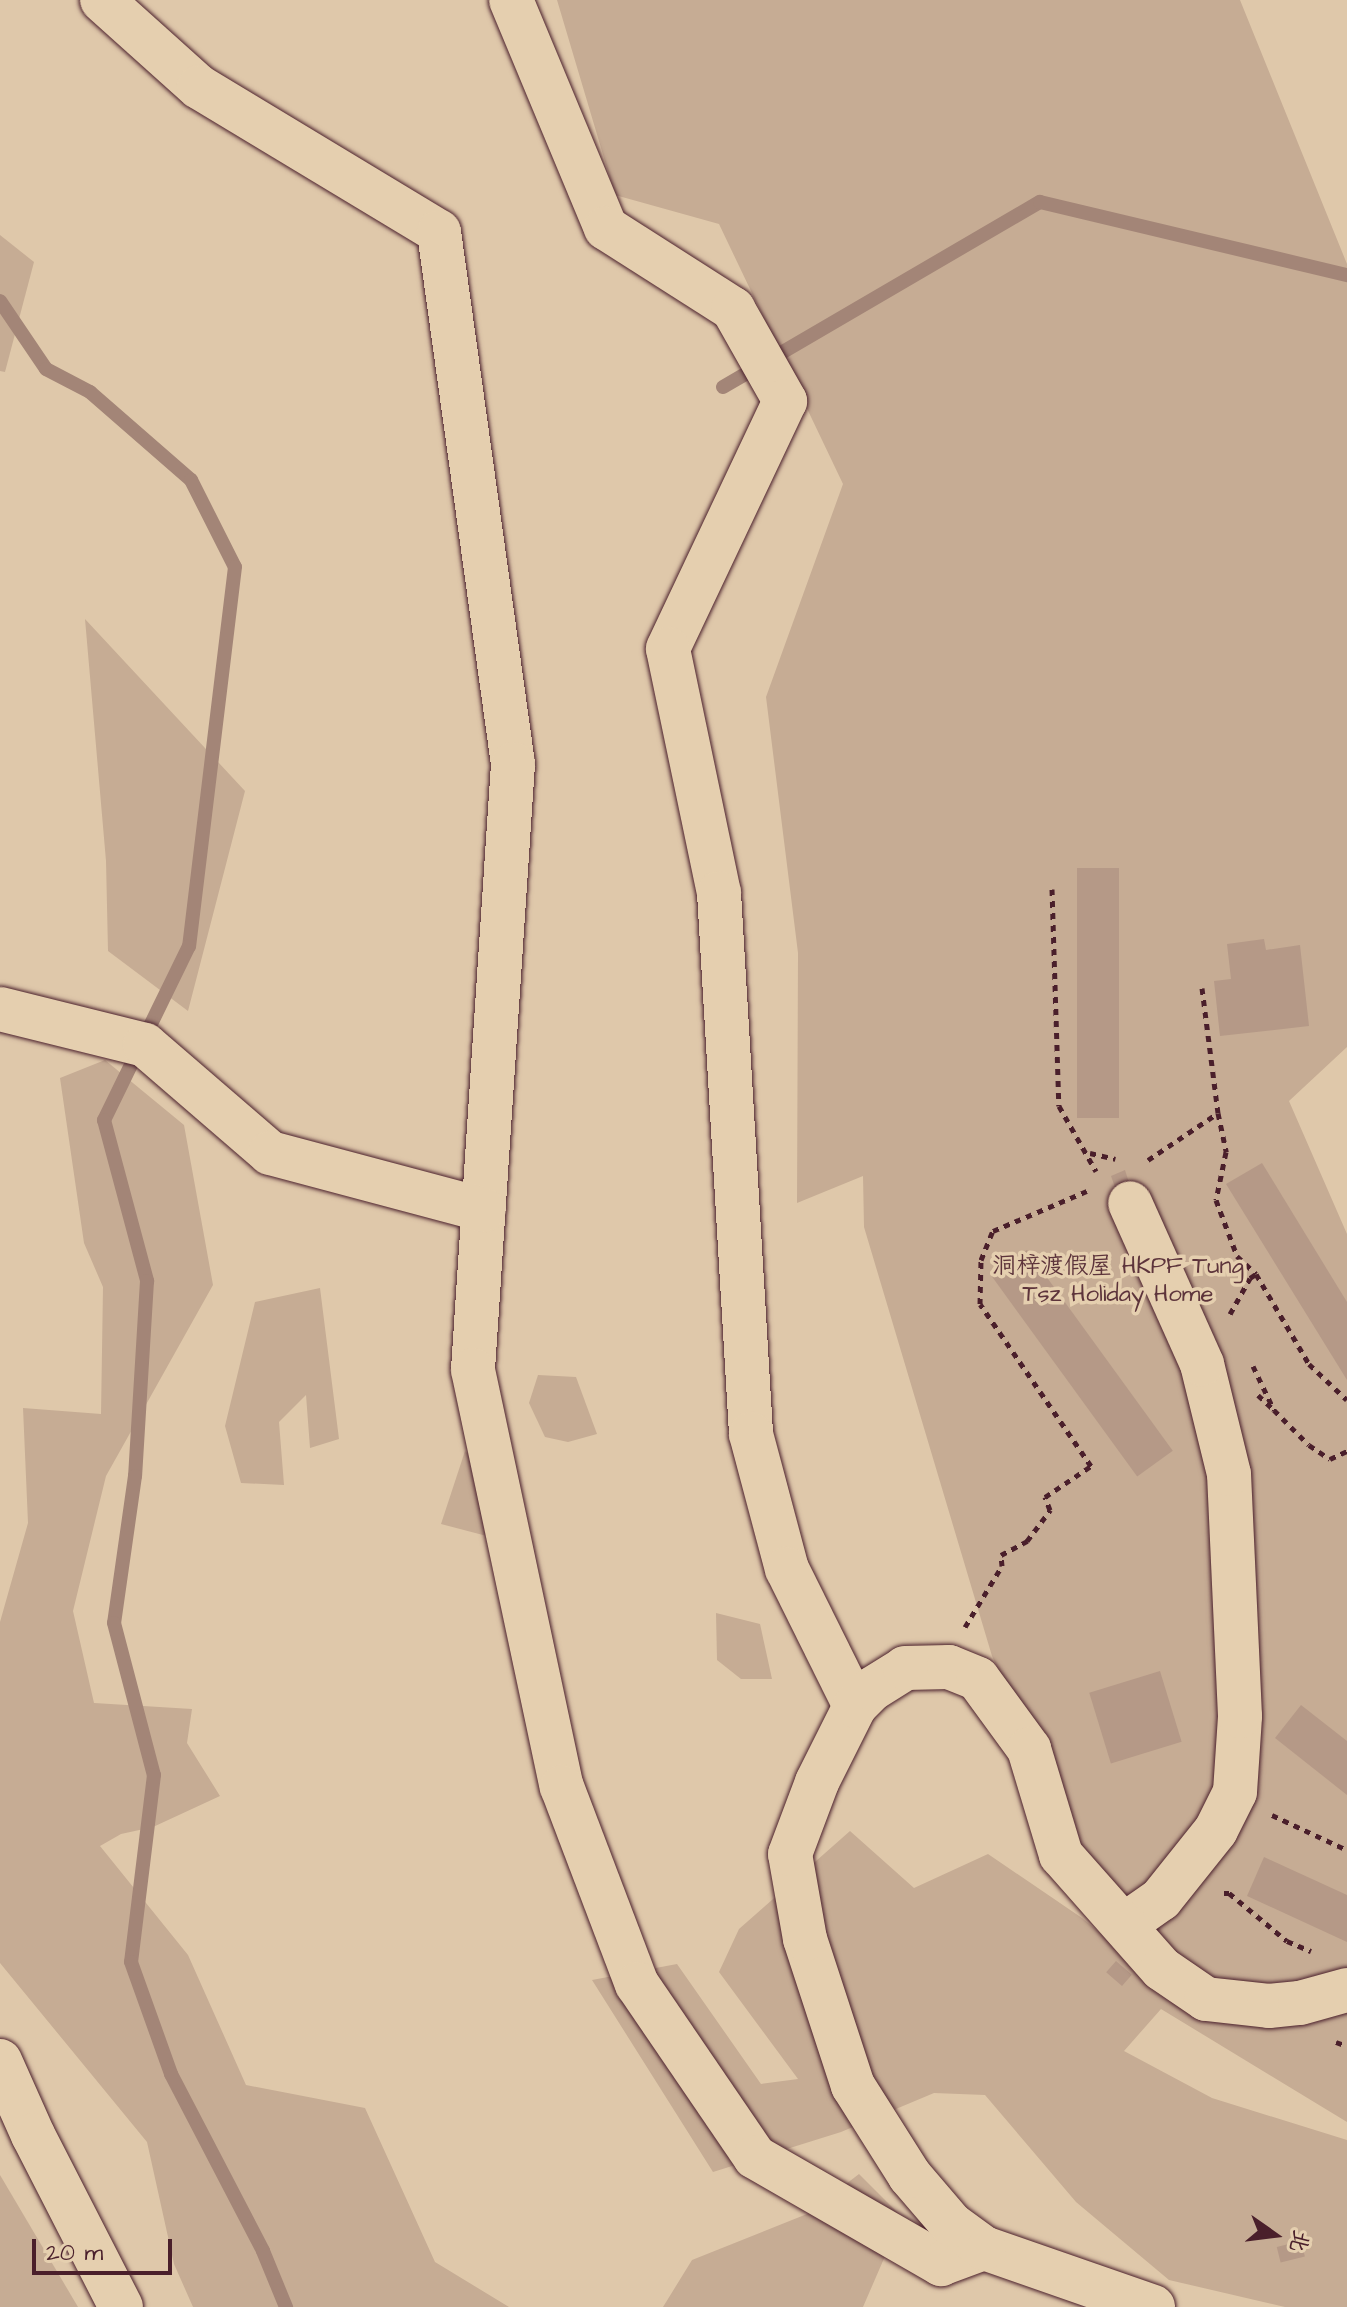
<!DOCTYPE html>
<meta charset="utf-8">
<style>
body{margin:0}
#map{position:relative;width:1347px;height:2307px;overflow:hidden;background:#dfc8aa;font-family:"Architects Daughter","LXGW WenKai TC",sans-serif}
div>[style]{position:absolute}
.green>*{inset:0;background:#c6ac94}
.stream>*{height:14px;margin:-7px;padding:0 7px;transform-origin:7px;border-radius:7px;background:#a38577}
.building>*{inset:0;background:#b59987;transform-origin:0 0}
.path>*{height:5px;margin-top:-2.5px;transform-origin:0;background:repeating-linear-gradient(90deg,#4a1f2b 0 6px,transparent 0 12px)}
.roads{filter:drop-shadow(0 0 2px #4a1f2b) drop-shadow(0 0 2px #4a1f2b)}
.minor>*{height:44px;margin:-22px;padding:0 22px;transform-origin:22px;border-radius:22px;background:#e5cfaf}
span{translate:-50% -50%;white-space:nowrap;text-align:center;line-height:1.15;-webkit-text-stroke:7px #e5cfaf;paint-order:stroke}
.park-label{font-size:24px;color:#5d343b}
.north{position:absolute;left:1235px;top:2195px;width:80px;height:80px;-webkit-text-stroke:6px #e5cfaf;paint-order:stroke;rotate:104deg;font-size:22px;font-weight:700;line-height:32px;text-align:center;color:#4a1f2b}
.north::after{content:'';display:block;margin:auto;width:28px;height:36px;background:#4a1f2b;clip-path:polygon(50% 0,100% 100%,50% 72%,0 100%)}
.scale{position:absolute;left:32px;top:2239px;width:140px;height:36px;box-sizing:border-box;border:4px solid #4a1f2b;border-top:0;padding-left:10px;font-size:24px;line-height:28px;white-space:nowrap;color:#4a1f2b;-webkit-text-stroke:6px #e5cfaf;paint-order:stroke}
</style>
<div id="map">
<div class="green">
<div style="clip-path:polygon(557px 0,1240px 0,1347px 264px,1347px 1047px,1289px 1101px,1347px 1234px,1347px 2122px,1161px 2009px,1124px 2051px,1212px 2098px,1347px 2140px,1347px 2307px,1285px 2307px,1169px 2280px,1076px 2202px,985px 2095px,934px 2093px,841px 2132px,713px 2172px,592px 1980px,677px 1964px,761px 2084px,798px 2079px,719px 1972px,739px 1929px,850px 1831px,914px 1888px,988px 1854px,1082px 1918px,1137px 1964px,992px 1656px,864px 1227px,863px 1176px,797px 1203px,798px 953px,766px 697px,843px 484px,719px 224px,615px 195px)"></div>
<div style="clip-path:polygon(0 235px,34px 262px,5px 372px,0 371px)"></div>
<div style="clip-path:polygon(85px 619px,245px 791px,188px 1011px,108px 951px,106px 861px)"></div>
<div style="clip-path:polygon(105px 1060px,184px 1125px,213px 1285px,106px 1476px,73px 1611px,94px 1703px,192px 1709px,187px 1743px,220px 1796px,153px 1827px,121px 1834px,100px 1846px,188px 1955px,246px 2085px,365px 2108px,435px 2262px,509px 2307px,193px 2307px,174px 2264px,147px 2142px,0 1963px,0 1622px,28px 1523px,23px 1408px,101px 1414px,103px 1287px,84px 1243px,60px 1078px)"></div>
<div style="clip-path:polygon(320px 1288px,339px 1439px,310px 1448px,306px 1395px,279px 1422px,284px 1485px,241px 1483px,225px 1426px,255px 1302px)"></div>
<div style="clip-path:polygon(538px 1375px,576px 1377px,597px 1434px,568px 1442px,545px 1437px,529px 1403px)"></div>
<div style="clip-path:polygon(465px 1451px,515px 1498px,502px 1540px,441px 1524px)"></div>
<div style="clip-path:polygon(716px 1613px,760px 1624px,772px 1679px,741px 1679px,717px 1660px)"></div>
<div style="clip-path:polygon(859px 2174px,902px 2217px,863px 2307px,663px 2307px,692px 2260px,807px 2214px)"></div>
<div style="clip-path:polygon(0 2175px,78px 2307px,0 2307px)"></div>
</div>
<div class="stream">
<div style="left:0;top:301px;width:82px;rotate:55.9deg"></div>
<div style="left:46px;top:369px;width:50px;rotate:27.6deg"></div>
<div style="left:90px;top:392px;width:134px;rotate:41.1deg"></div>
<div style="left:191px;top:480px;width:97px;rotate:63.2deg"></div>
<div style="left:235px;top:567px;width:382px;rotate:96.9deg"></div>
<div style="left:189px;top:946px;width:194px;rotate:116deg"></div>
<div style="left:104px;top:1120px;width:167px;rotate:75deg"></div>
<div style="left:147px;top:1281px;width:195px;rotate:93.5deg"></div>
<div style="left:135px;top:1476px;width:148px;rotate:98.1deg"></div>
<div style="left:114px;top:1623px;width:157px;rotate:75.3deg"></div>
<div style="left:154px;top:1775px;width:188px;rotate:97deg"></div>
<div style="left:131px;top:1962px;width:119px;rotate:70.3deg"></div>
<div style="left:171px;top:2074px;width:199px;rotate:62.5deg"></div>
<div style="left:263px;top:2251px;width:61px;rotate:67.7deg"></div>
<div style="left:723px;top:387px;width:367px;rotate:-30.3deg"></div>
<div style="left:1040px;top:202px;width:316px;rotate:13.4deg"></div>
</div>
<div class="building">
<div style="left:1077px;top:868px;width:42px;height:250px"></div>
<div style="clip-path:polygon(1264px 939px,1266px 950px,1300px 945px,1309px 1026px,1220px 1036px,1214px 981px,1231px 979px,1227px 944px)"></div>
<div style="clip-path:polygon(1262px 1163px,1347px 1302px,1347px 1380px,1226px 1184px)"></div>
<div style="clip-path:polygon(1125px 1170px,1130px 1186px,1116px 1190px,1111px 1176px)"></div>
<div style="left:1027px;top:1250px;width:248px;height:44px;rotate:54deg"></div>
<div style="left:1160px;top:1671px;width:74px;height:74px;rotate:73deg"></div>
<div style="clip-path:polygon(1301px 1705px,1347px 1741px,1347px 1795px,1275px 1738px)"></div>
<div style="clip-path:polygon(1264px 1857px,1347px 1895px,1347px 1942px,1247px 1896px)"></div>
<div style="left:1116px;top:1961px;width:21px;height:15px;rotate:41deg"></div>
<div style="left:1301px;top:2241px;width:16px;height:25px;rotate:76deg"></div>
</div>
<div class="path">
<div style="left:1052px;top:889px;width:217px;rotate:88.2deg"></div>
<div style="left:1059px;top:1106px;width:75px;rotate:60.4deg"></div>
<div style="left:1218px;top:1113px;width:40px;rotate:78deg"></div>
<div style="left:1226px;top:1152px;width:49px;rotate:101.8deg"></div>
<div style="left:1216px;top:1200px;width:60px;rotate:69.4deg"></div>
<div style="left:1237px;top:1256px;width:26px;rotate:43deg"></div>
<div style="left:1256px;top:1274px;width:104px;rotate:59.5deg"></div>
<div style="left:1309px;top:1364px;width:52px;rotate:43.5deg"></div>
<div style="left:1090px;top:1153px;width:26px;rotate:13deg"></div>
<div style="left:1148px;top:1160px;width:84px;rotate:-33.9deg"></div>
<div style="left:1218px;top:1113px;width:126px;rotate:-97.3deg"></div>
<div style="left:1230px;top:1314px;width:41px;rotate:-60.9deg"></div>
<div style="left:1250px;top:1278px;width:7px;rotate:-34deg"></div>
<div style="left:1253px;top:1366px;width:49px;rotate:64.5deg"></div>
<div style="left:1274px;top:1410px;width:49px;rotate:45deg"></div>
<div style="left:1309px;top:1445px;width:25px;rotate:34deg"></div>
<div style="left:1330px;top:1459px;width:19px;rotate:-25deg"></div>
<div style="left:1258px;top:1395px;width:22px;rotate:43deg"></div>
<div style="left:965px;top:1627px;width:71px;rotate:-58.8deg"></div>
<div style="left:1002px;top:1566px;width:11px;rotate:-95deg"></div>
<div style="left:1001px;top:1555px;width:30px;rotate:-28deg"></div>
<div style="left:1027px;top:1541px;width:39px;rotate:-53deg"></div>
<div style="left:1050px;top:1510px;width:14px;rotate:-111deg"></div>
<div style="left:1045px;top:1497px;width:55px;rotate:-34deg"></div>
<div style="left:1091px;top:1466px;width:196px;rotate:-124.4deg"></div>
<div style="left:980px;top:1304px;width:44px;rotate:-88.7deg"></div>
<div style="left:981px;top:1260px;width:31px;rotate:-68deg"></div>
<div style="left:993px;top:1231px;width:102px;rotate:-23.1deg"></div>
<div style="left:1272px;top:1815px;width:83px;rotate:25deg"></div>
<div style="left:1224px;top:1893px;width:5px"></div>
<div style="left:1229px;top:1893px;width:75px;rotate:39.6deg"></div>
<div style="left:1287px;top:1941px;width:26px;rotate:23deg"></div>
<div style="left:1336px;top:2042px;width:12px;rotate:20deg"></div>
</div>
<div class="roads">
<div class="minor">
<div style="left:102px;top:0;width:130px;rotate:41.9deg"></div>
<div style="left:199px;top:87px;width:280px;rotate:31.1deg"></div>
<div style="left:439px;top:232px;width:537px;rotate:82.08deg"></div>
<div style="left:513px;top:764px;width:607px;rotate:93.78deg"></div>
<div style="left:473px;top:1370px;width:426px;rotate:78deg"></div>
<div style="left:562px;top:1787px;width:211px;rotate:69.2deg"></div>
<div style="left:637px;top:1984px;width:209px;rotate:55.7deg"></div>
<div style="left:755px;top:2157px;width:215px;rotate:29.9deg"></div>
<div style="left:941px;top:2264px;width:46px;rotate:-20.4deg"></div>
<div style="left:984px;top:2248px;width:179px;rotate:19.2deg"></div>
<div style="left:511px;top:0;width:247px;rotate:67.4deg"></div>
<div style="left:606px;top:228px;width:151px;rotate:32.5deg"></div>
<div style="left:733px;top:309px;width:106px;rotate:60.5deg"></div>
<div style="left:785px;top:401px;width:274px;rotate:115.3deg"></div>
<div style="left:668px;top:649px;width:249px;rotate:78.2deg"></div>
<div style="left:719px;top:893px;width:542px;rotate:86.61deg"></div>
<div style="left:751px;top:1434px;width:140px;rotate:75.1deg"></div>
<div style="left:787px;top:1569px;width:153px;rotate:63.6deg"></div>
<div style="left:0;top:1009px;width:149px;rotate:13.9deg"></div>
<div style="left:145px;top:1045px;width:165px;rotate:40.8deg"></div>
<div style="left:270px;top:1153px;width:221px;rotate:14.9deg"></div>
<div style="left:1124px;top:1925px;width:45px;rotate:-35.1deg"></div>
<div style="left:1161px;top:1899px;width:88px;rotate:-51.4deg"></div>
<div style="left:1216px;top:1830px;width:42px;rotate:-63.4deg"></div>
<div style="left:1235px;top:1792px;width:76px;rotate:-86.2deg"></div>
<div style="left:1240px;top:1716px;width:242px;rotate:-92.6deg"></div>
<div style="left:1229px;top:1474px;width:113px;rotate:-103.8deg"></div>
<div style="left:1202px;top:1364px;width:176px;rotate:-114.1deg"></div>
<div style="left:0;top:2061px;width:81px;rotate:66deg"></div>
<div style="left:33px;top:2135px;width:193px;rotate:62.9deg"></div>
<div style="left:984px;top:2248px;width:39px;rotate:-144deg"></div>
<div style="left:952px;top:2225px;width:65px;rotate:-130.6deg"></div>
<div style="left:910px;top:2176px;width:107px;rotate:-122.3deg"></div>
<div style="left:853px;top:2086px;width:155px;rotate:-108.1deg"></div>
<div style="left:805px;top:1939px;width:86px;rotate:-100deg"></div>
<div style="left:790px;top:1854px;width:77px;rotate:-69.4deg"></div>
<div style="left:817px;top:1782px;width:85px;rotate:-63.4deg"></div>
<div style="left:855px;top:1706px;width:24px;rotate:-45deg"></div>
<div style="left:872px;top:1689px;width:39px;rotate:-32deg"></div>
<div style="left:905px;top:1668px;width:44px;rotate:-1.3deg"></div>
<div style="left:949px;top:1667px;width:31px;rotate:22deg"></div>
<div style="left:978px;top:1679px;width:87px;rotate:53.9deg"></div>
<div style="left:1029px;top:1749px;width:111px;rotate:73.2deg"></div>
<div style="left:1061px;top:1855px;width:152px;rotate:48.5deg"></div>
<div style="left:1162px;top:1969px;width:53px;rotate:34.3deg"></div>
<div style="left:1206px;top:1999px;width:63px;rotate:6.3deg"></div>
<div style="left:1269px;top:2006px;width:31px;rotate:-6deg"></div>
<div style="left:1300px;top:2003px;width:49px;rotate:-15.5deg"></div>
</div>
</div>
<div class="park-label">
<span style="left:1118px;top:1281px">洞梓渡假屋 HKPF Tung<br>Tsz Holiday Home</span>
</div>
<div class="north">北</div>
<div class="scale">20 m</div>
</div>
